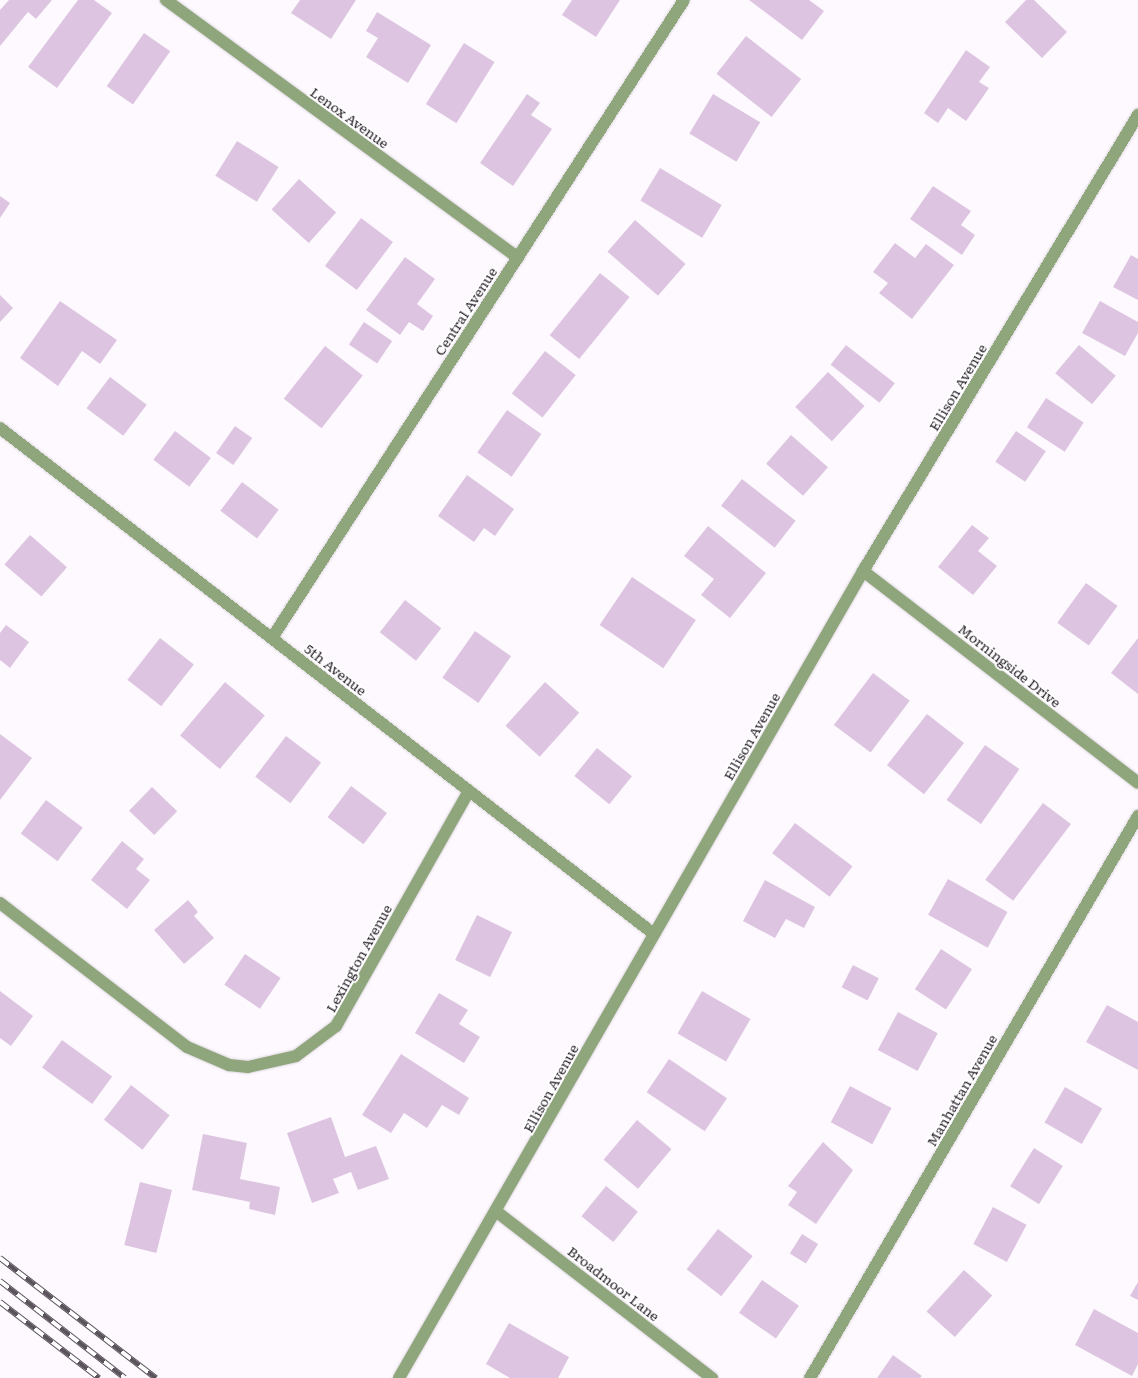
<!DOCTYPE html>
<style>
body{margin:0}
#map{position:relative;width:1138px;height:1378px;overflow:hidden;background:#fef9ff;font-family:Literata,serif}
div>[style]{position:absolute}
.building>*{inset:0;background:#ddc5e1;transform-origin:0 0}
.roads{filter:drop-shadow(0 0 1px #dcd6dd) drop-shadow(0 0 1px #dcd6dd)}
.minor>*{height:12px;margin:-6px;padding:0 6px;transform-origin:6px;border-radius:6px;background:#8fa67c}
.rail>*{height:5.5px;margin-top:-2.75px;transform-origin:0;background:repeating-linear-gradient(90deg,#fff 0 11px,#5a535c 0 22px);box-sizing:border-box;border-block:1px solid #5a535c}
span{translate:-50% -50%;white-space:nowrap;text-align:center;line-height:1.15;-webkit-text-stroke:4px #fff;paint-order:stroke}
.street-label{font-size:14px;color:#271f29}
</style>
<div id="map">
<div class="building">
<div style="clip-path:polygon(9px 0,52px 0,36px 19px,28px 12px,0 46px,0 10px)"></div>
<div style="clip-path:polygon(78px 0,94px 0,112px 13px,57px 88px,28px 67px)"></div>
<div style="clip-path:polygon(300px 0,356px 0,331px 39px,291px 13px)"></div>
<div style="clip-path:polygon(572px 0,620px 0,596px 37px,562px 15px)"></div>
<div style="clip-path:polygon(749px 0,809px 0,824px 11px,802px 40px)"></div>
<div style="clip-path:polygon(1026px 0,1034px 0,1067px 32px,1042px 58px,1005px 22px)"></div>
<div style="clip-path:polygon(377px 12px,431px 45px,408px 83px,366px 57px,378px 38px,366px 31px)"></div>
<div style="left:144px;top:33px;width:32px;height:65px;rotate:35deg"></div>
<div style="left:746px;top:36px;width:70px;height:48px;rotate:38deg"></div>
<div style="left:464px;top:43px;width:36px;height:72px;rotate:32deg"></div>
<div style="clip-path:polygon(966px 50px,990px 67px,979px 82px,989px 88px,966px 121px,948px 108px,938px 123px,924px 113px)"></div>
<div style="clip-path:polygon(527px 94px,540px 103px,531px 115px,552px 129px,513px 186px,480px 163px)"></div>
<div style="left:713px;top:94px;width:55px;height:46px;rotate:31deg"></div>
<div style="left:237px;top:141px;width:49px;height:41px;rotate:32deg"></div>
<div style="left:660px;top:168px;width:72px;height:38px;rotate:31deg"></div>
<div style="left:299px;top:179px;width:50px;height:41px;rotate:42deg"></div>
<div style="clip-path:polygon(933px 186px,971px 211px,961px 225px,975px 235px,962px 255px,910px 219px)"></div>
<div style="clip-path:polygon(0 196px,10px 203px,0 218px)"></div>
<div style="left:361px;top:218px;width:40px;height:60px;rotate:37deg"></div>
<div style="left:635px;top:220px;width:67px;height:42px;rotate:41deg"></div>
<div style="clip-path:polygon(895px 243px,915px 258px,926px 244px,954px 265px,912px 319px,879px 293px,888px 283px,873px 272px)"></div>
<div style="clip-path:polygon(1131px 255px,1138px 259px,1138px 300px,1113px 287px)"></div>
<div style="clip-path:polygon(405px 257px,435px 279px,417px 304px,433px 316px,423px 331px,409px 322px,400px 335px,366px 310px)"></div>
<div style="left:600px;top:273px;width:38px;height:80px;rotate:39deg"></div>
<div style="clip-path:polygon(0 295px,13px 308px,0 322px)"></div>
<div style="clip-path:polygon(60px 301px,117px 340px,100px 364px,82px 351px,58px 386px,20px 358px)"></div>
<div style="clip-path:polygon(1100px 301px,1138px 322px,1138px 333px,1125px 356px,1082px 333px)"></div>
<div style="left:364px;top:322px;width:34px;height:27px;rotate:34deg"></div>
<div style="left:846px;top:345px;width:62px;height:25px;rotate:38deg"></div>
<div style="left:1079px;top:345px;width:48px;height:37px;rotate:40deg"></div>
<div style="left:325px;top:346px;width:48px;height:67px;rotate:38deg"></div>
<div style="left:545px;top:351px;width:39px;height:54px;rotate:38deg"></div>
<div style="left:828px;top:372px;width:50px;height:48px;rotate:43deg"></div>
<div style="left:110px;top:377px;width:46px;height:39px;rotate:37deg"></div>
<div style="left:1046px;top:398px;width:45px;height:35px;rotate:33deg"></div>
<div style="left:507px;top:410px;width:42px;height:52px;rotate:35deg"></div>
<div style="left:235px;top:426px;width:21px;height:33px;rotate:35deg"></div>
<div style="left:175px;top:431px;width:45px;height:36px;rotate:37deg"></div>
<div style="left:1016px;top:431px;width:36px;height:37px;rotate:34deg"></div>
<div style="left:791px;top:435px;width:49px;height:38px;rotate:41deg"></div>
<div style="clip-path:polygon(467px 475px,514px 509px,495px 536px,484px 528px,474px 542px,438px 516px)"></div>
<div style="left:742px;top:479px;width:68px;height:34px;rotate:38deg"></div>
<div style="left:242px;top:482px;width:46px;height:36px;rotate:37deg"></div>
<div style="clip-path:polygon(972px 525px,989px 538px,978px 551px,997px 566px,973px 595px,938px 567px)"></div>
<div style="clip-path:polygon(708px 526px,766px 573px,730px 618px,701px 595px,714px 579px,684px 556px)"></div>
<div style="left:30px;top:535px;width:49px;height:39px;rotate:41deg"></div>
<div style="left:632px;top:577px;width:77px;height:58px;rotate:34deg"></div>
<div style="left:1086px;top:583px;width:39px;height:49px;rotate:36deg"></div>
<div style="left:405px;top:600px;width:46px;height:41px;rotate:38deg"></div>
<div style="clip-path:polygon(6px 625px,29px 642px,10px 668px,0 660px,0 633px)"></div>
<div style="left:475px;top:631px;width:44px;height:57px;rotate:35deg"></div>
<div style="left:160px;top:638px;width:43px;height:53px;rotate:38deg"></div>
<div style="clip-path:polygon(1138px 638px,1138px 694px,1111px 673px)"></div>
<div style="left:873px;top:673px;width:46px;height:65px;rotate:37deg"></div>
<div style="left:225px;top:682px;width:52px;height:70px;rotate:40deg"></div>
<div style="left:545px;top:682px;width:46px;height:59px;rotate:42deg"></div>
<div style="left:927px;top:714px;width:47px;height:65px;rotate:38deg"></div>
<div style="clip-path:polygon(0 734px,32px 758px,0 800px)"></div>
<div style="left:286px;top:736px;width:44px;height:51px;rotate:37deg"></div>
<div style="left:985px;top:745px;width:42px;height:67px;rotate:35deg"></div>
<div style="left:597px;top:748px;width:45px;height:36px;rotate:39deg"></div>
<div style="left:351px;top:786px;width:45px;height:39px;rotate:37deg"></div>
<div style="left:152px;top:787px;width:35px;height:33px;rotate:44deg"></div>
<div style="left:46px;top:800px;width:46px;height:42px;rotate:37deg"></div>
<div style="left:1043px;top:803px;width:35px;height:96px;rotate:37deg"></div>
<div style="left:795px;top:823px;width:72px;height:38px;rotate:37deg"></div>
<div style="clip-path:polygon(122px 841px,144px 859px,136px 869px,150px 880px,127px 909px,91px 880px)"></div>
<div style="left:948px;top:879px;width:68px;height:41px;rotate:29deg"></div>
<div style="clip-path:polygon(765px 880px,815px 907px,804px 928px,786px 919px,775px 938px,743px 921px)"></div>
<div style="clip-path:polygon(188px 900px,198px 912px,194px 916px,214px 938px,184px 964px,154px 930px)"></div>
<div style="left:477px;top:915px;width:39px;height:50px;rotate:26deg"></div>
<div style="left:941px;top:949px;width:37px;height:48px;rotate:33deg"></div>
<div style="left:245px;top:954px;width:43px;height:37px;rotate:34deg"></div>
<div style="left:853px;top:965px;width:29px;height:25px;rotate:27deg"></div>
<div style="clip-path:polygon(0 991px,33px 1016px,11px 1046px,0 1038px)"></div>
<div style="left:702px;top:991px;width:56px;height:49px;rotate:30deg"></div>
<div style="clip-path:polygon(439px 993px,468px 1010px,459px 1024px,480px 1037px,464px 1063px,415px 1033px)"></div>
<div style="clip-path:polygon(1107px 1005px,1138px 1022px,1138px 1070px,1086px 1042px)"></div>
<div style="left:898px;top:1012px;width:45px;height:43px;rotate:28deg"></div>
<div style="left:62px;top:1040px;width:62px;height:34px;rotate:36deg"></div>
<div style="clip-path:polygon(401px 1054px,469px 1098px,459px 1115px,442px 1105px,427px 1128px,404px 1113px,391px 1133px,362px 1115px)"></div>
<div style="left:669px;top:1059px;width:70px;height:40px;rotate:34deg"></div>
<div style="left:131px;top:1085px;width:49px;height:44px;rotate:38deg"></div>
<div style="left:850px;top:1086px;width:47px;height:41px;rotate:28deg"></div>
<div style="left:1065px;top:1087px;width:43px;height:41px;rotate:30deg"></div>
<div style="clip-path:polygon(331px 1117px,345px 1157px,376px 1146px,389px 1179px,358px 1190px,351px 1172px,333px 1179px,339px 1193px,312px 1203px,287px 1133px)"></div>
<div style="left:637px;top:1120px;width:45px;height:52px;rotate:40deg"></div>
<div style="clip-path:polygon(203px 1134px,247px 1143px,240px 1179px,280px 1187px,275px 1215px,249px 1209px,250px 1202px,192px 1190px)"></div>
<div style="clip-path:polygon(823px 1142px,853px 1170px,816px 1224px,788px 1205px,797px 1192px,788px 1186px)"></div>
<div style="left:1034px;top:1148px;width:34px;height:45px;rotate:32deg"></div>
<div style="left:140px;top:1182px;width:33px;height:65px;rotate:14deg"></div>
<div style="left:606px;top:1186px;width:41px;height:39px;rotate:39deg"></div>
<div style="left:993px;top:1207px;width:38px;height:42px;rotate:28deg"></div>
<div style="left:718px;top:1229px;width:44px;height:51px;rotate:38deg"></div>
<div style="left:802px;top:1234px;width:19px;height:23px;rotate:32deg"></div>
<div style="left:964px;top:1270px;width:38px;height:56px;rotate:42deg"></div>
<div style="left:762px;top:1280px;width:45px;height:40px;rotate:35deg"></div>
<div style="clip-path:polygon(1138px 1282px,1138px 1300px,1130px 1296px)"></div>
<div style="clip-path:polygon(1094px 1309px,1138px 1333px,1138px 1364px,1132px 1376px,1075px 1345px)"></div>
<div style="clip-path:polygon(509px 1323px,569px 1357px,558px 1378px,510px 1378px,486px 1364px)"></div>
<div style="clip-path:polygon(893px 1355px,922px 1376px,920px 1378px,877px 1378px)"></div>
</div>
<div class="roads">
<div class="minor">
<div style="left:166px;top:0;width:436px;rotate:36.2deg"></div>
<div style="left:0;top:428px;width:827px;rotate:37.73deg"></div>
<div style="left:863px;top:571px;width:347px;rotate:37.6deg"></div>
<div style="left:272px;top:638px;width:759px;rotate:-57.15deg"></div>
<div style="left:0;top:903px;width:236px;rotate:37.6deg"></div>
<div style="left:187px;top:1047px;width:46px;rotate:23.2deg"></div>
<div style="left:229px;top:1065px;width:19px;rotate:6deg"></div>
<div style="left:248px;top:1067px;width:49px;rotate:-12.9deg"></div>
<div style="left:296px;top:1056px;width:50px;rotate:-36.9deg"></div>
<div style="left:336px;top:1026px;width:270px;rotate:-60.5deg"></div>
<div style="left:497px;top:1212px;width:272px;rotate:37.7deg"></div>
<div style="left:399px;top:1378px;width:931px;rotate:-60.1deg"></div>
<div style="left:863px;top:571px;width:533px;rotate:-58.91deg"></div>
<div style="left:810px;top:1378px;width:651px;rotate:-59.73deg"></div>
</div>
</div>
<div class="rail">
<div style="left:0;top:1258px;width:197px;rotate:37.6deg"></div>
<div style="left:0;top:1281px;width:158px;rotate:37.8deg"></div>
<div style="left:0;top:1302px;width:125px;rotate:37.5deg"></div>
</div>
<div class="street-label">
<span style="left:350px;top:117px;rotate:36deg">Lenox Avenue</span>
<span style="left:465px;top:311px;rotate:-57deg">Central Avenue</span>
<span style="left:957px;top:387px;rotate:-59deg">Ellison Avenue</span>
<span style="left:1010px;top:665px;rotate:38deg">Morningside Drive</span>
<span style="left:336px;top:669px;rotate:38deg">5th Avenue</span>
<span style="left:751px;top:736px;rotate:-60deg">Ellison Avenue</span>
<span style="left:358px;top:958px;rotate:-61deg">Lexington Avenue</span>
<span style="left:550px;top:1088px;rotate:-61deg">Ellison Avenue</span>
<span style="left:961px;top:1090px;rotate:-60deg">Manhattan Avenue</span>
<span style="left:614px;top:1283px;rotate:38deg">Broadmoor Lane</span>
</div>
</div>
